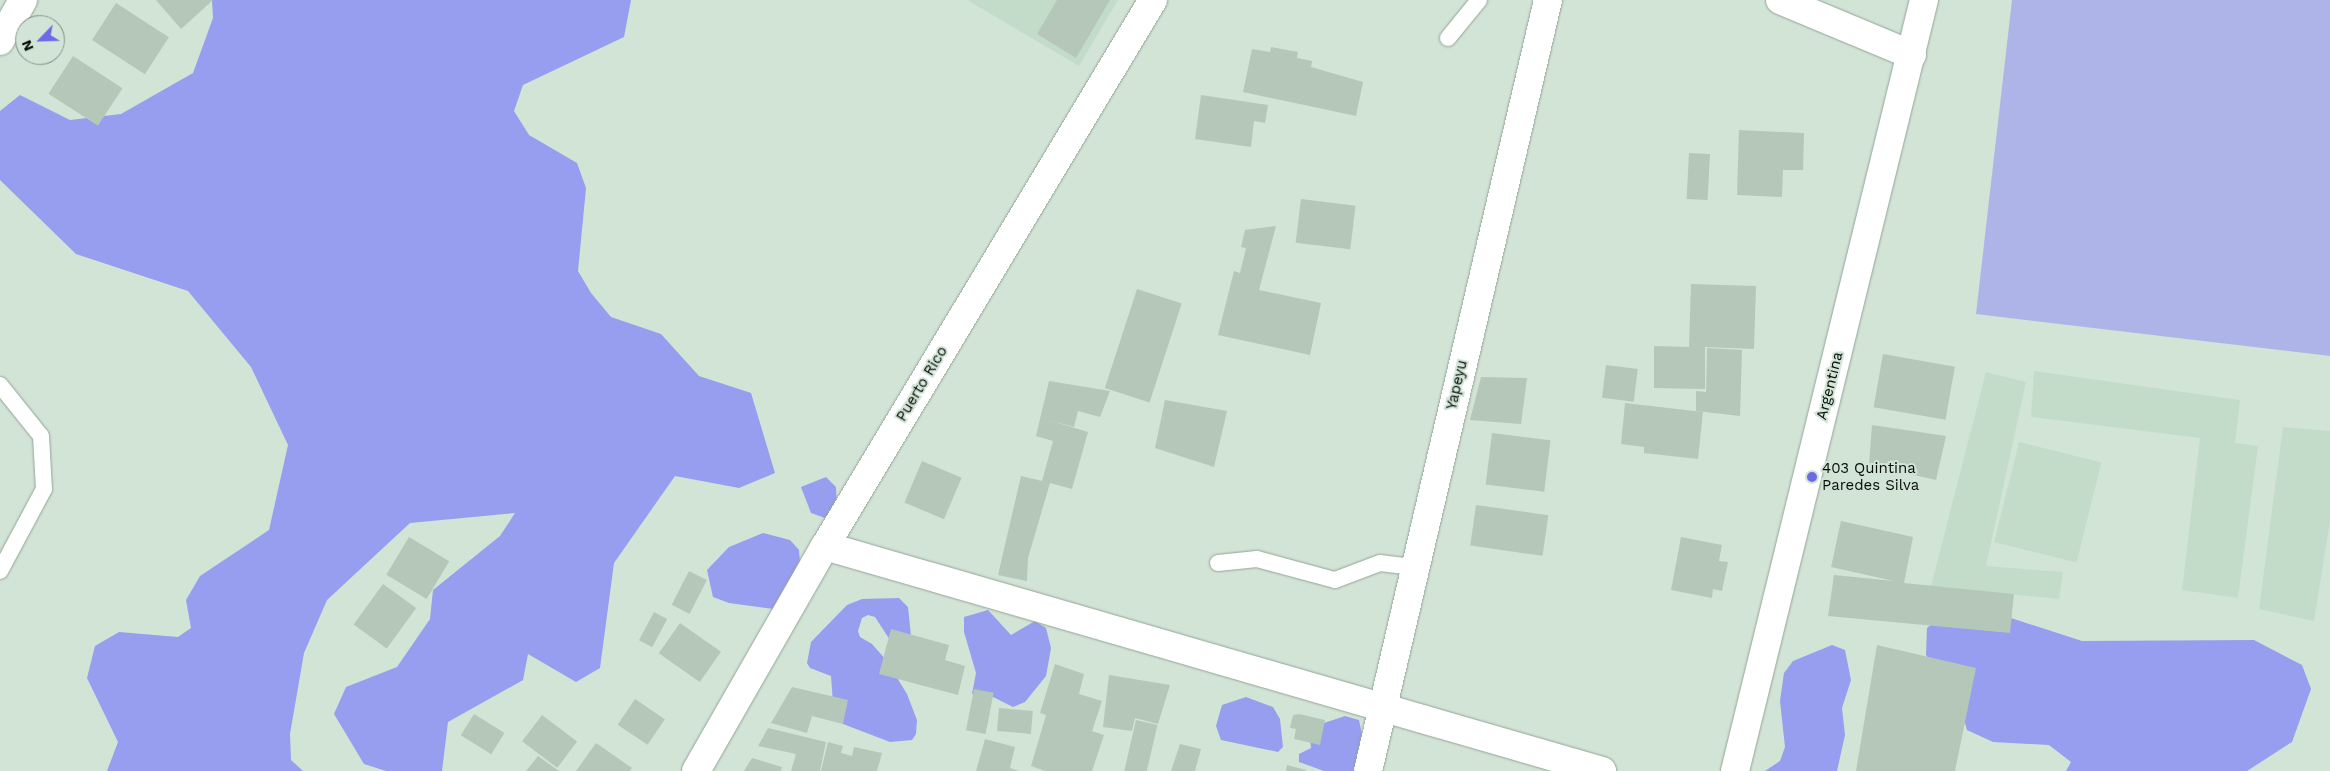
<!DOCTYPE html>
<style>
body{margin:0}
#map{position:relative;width:2330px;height:771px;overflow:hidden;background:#d2e4d6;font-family:"Work Sans",sans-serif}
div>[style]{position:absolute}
.built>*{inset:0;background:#c3dcc9;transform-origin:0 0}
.green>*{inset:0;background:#afb4e8}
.forest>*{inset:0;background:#979def}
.building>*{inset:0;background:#b5c7b9;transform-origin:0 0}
.roads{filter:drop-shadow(0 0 1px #93a598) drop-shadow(0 0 1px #93a598)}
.lane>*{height:16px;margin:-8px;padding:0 8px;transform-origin:8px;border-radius:8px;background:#fff}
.street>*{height:28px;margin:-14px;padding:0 14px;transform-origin:14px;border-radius:14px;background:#fff}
.dots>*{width:14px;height:14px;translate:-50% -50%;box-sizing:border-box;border:2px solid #d2e4d6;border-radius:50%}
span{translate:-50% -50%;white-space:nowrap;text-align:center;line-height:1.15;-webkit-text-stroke:4px #d2e4d6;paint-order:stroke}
.street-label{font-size:15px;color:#070d09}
.poi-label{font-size:15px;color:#070d09}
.left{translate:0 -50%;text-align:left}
.north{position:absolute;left:15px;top:15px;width:50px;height:50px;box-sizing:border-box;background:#d2e4d6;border:1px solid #818e84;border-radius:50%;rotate:246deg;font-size:14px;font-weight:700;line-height:20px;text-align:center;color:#070d09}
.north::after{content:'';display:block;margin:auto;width:18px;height:22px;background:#6c6be5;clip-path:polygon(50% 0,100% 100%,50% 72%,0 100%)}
</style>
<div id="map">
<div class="built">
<div style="clip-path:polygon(967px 0,1118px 0,1079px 66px)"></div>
<div style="clip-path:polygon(2034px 371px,2240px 400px,2235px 443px,2258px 446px,2238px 598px,2182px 590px,2200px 438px,2031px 417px)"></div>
<div style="clip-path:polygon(1986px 372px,2026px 382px,1986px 566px,2063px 572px,2059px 599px,1931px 586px)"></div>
<div style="clip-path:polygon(2283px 427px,2330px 431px,2330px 521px,2314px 621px,2259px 609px)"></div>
<div style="left:2019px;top:442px;width:85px;height:103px;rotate:14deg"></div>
</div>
<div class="green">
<div style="clip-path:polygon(2012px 0,2330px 0,2330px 356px,1976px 314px)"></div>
</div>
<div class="forest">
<div style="clip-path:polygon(212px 0,631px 0,624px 37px,523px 85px,514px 111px,529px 135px,577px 163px,586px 188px,578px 271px,591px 293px,611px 317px,661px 334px,699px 376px,751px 393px,775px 473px,739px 488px,675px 476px,614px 563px,600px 668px,576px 682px,528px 654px,523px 680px,448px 722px,442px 771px,386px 771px,364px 764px,334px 714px,346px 687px,397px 667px,430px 619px,433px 590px,500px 536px,515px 513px,410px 523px,327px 600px,304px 653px,290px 734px,291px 760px,303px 771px,107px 771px,118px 742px,87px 678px,95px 646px,119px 632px,178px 637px,191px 628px,186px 600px,200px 576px,269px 530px,288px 445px,251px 367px,188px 291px,76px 254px,0 180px,0 111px,20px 95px,70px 120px,121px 114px,193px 73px,213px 18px)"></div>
<div style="clip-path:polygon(826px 477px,836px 487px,837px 513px,825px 518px,811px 513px,801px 487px)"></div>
<div style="clip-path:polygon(763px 533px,790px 540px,799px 550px,800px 563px,774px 609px,729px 603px,713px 597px,707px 570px,729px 547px)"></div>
<div style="clip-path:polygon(899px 598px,908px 607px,911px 636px,890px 640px,875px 617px,868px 615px,862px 618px,858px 631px,860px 637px,872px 644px,886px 660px,907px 694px,917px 720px,916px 734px,912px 740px,890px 742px,843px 724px,833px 703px,831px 676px,810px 668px,807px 663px,811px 642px,847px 605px,862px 599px)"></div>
<div style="clip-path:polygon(1977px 607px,2082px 641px,2254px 640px,2302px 665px,2311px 689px,2292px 742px,2247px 771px,2066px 771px,2071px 762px,2049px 745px,1993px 742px,1967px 730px,1959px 702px,1926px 655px,1927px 628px,1950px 610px)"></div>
<div style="clip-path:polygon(988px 610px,1011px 635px,1035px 621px,1046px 628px,1051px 648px,1046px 676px,1025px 702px,1013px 707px,993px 697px,972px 694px,976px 673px,964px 632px,964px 617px)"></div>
<div style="clip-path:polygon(1832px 645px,1845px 650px,1851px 680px,1842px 708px,1845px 735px,1837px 771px,1765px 771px,1780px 761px,1785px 747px,1780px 701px,1784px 673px,1793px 661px)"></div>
<div style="clip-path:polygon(1246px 697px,1273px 707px,1280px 719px,1283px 747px,1278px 752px,1221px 740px,1216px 726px,1222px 705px)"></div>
<div style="clip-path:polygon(1345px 716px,1359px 720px,1362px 734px,1355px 771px,1324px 771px,1299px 762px,1299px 754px,1311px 748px,1310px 736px,1318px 725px)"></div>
</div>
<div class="building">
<div style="clip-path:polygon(156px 0,213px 0,181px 29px)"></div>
<div style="clip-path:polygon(1057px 0,1110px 0,1076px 58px,1037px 34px)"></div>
<div style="left:116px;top:3px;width:63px;height:44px;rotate:33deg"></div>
<div style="clip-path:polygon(1271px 47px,1298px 52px,1297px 58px,1312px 61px,1311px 67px,1363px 82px,1356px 116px,1243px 92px,1252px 49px,1270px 52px)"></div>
<div style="left:73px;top:56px;width:59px;height:45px;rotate:33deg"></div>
<div style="clip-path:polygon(1201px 95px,1268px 105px,1265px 123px,1254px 121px,1251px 147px,1195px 139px)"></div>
<div style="clip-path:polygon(1739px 130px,1804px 133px,1803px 170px,1783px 170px,1782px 197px,1737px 195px)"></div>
<div style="left:1689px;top:153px;width:21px;height:46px;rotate:3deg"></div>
<div style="left:1301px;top:199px;width:55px;height:44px;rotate:7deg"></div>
<div style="clip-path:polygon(1276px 226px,1259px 290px,1321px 303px,1310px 355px,1218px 335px,1234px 271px,1240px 273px,1246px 248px,1241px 247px,1245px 230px)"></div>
<div style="clip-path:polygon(1691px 284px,1756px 286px,1754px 349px,1705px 347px,1705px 389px,1654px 388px,1654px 346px,1689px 347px)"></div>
<div style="left:1137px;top:289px;width:47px;height:104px;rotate:18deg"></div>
<div style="clip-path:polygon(1707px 348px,1742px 350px,1740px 416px,1696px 411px,1696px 391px,1706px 392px)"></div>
<div style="left:1883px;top:354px;width:73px;height:54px;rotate:10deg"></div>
<div style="left:1606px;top:365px;width:32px;height:33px;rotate:7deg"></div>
<div style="clip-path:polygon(1481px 377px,1527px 378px,1521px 424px,1470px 420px)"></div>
<div style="clip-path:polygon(1049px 381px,1110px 391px,1100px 417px,1078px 411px,1074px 427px,1048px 420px,1088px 432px,1072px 489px,1050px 483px,1028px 558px,1027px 581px,998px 575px,1021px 476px,1042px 481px,1053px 441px,1036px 436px)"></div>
<div style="clip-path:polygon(1165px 400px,1227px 411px,1214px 467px,1155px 448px)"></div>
<div style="clip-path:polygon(1625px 403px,1703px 412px,1698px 459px,1644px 453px,1644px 447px,1621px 444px)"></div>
<div style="clip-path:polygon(1872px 425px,1946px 436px,1936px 480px,1869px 465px)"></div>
<div style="left:1492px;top:433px;width:59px;height:52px;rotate:7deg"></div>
<div style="left:922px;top:461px;width:43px;height:45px;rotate:23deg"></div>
<div style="left:1476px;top:505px;width:73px;height:41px;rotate:8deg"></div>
<div style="clip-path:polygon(1841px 521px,1913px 537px,1904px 583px,2014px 594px,2010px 633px,1828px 616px,1834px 575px,1894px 581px,1831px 567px)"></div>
<div style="left:409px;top:537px;width:47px;height:44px;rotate:31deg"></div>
<div style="clip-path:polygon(1681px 537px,1722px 545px,1719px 561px,1728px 562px,1722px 591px,1713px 589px,1712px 598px,1671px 590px)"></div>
<div style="left:689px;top:571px;width:20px;height:38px;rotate:27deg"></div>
<div style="left:383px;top:584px;width:41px;height:50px;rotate:36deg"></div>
<div style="left:654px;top:612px;width:15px;height:32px;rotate:28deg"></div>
<div style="left:680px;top:623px;width:50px;height:37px;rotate:35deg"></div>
<div style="clip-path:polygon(891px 629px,949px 645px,945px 660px,965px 666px,958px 695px,879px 674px)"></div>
<div style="clip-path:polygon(1877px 645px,1976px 668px,1955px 771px,1856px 771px)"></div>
<div style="clip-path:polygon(1055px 664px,1084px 674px,1079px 694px,1102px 701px,1092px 731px,1104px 735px,1092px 771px,1045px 771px,1031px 766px,1046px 715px,1040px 713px)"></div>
<div style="clip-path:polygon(1109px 675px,1170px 685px,1158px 724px,1135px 718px,1132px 731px,1103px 727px)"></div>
<div style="clip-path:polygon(792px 687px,848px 700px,843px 724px,812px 716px,807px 733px,771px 723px)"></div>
<div style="left:974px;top:689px;width:20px;height:42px;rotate:11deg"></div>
<div style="left:635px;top:699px;width:36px;height:31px;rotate:34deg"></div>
<div style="left:999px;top:708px;width:34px;height:23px;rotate:5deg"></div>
<div style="left:474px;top:714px;width:36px;height:25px;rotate:32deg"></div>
<div style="clip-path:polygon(1299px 714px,1325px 720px,1320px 745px,1294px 739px,1296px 729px,1290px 728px,1293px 715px)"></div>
<div style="left:542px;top:715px;width:44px;height:33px;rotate:37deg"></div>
<div style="left:1136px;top:720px;width:22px;height:52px;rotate:13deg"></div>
<div style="clip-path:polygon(768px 728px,826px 742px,820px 771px,791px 771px,796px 754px,758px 746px)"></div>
<div style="clip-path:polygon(985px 739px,1015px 747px,1010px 768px,1019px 771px,976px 771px)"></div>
<div style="clip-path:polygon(828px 742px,843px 746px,841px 753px,852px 756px,854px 747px,882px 753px,877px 771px,821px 771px)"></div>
<div style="clip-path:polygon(596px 743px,632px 768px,630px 771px,576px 771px)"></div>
<div style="clip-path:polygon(1180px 744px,1201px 749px,1195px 771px,1171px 771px)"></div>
<div style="clip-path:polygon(538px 756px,559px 771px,526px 771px)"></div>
<div style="clip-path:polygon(752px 758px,782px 767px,781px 771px,744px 771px)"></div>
<div style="clip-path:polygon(1287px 765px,1306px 770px,1306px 771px,1286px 771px)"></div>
</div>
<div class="roads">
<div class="lane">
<div style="left:1448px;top:38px;width:49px;rotate:-50.8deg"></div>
<div style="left:0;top:385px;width:65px;rotate:51.2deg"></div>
<div style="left:41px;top:436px;width:53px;rotate:86.8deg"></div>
<div style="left:44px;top:489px;width:93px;rotate:118.2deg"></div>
<div style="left:1218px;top:563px;width:39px;rotate:-6deg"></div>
<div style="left:1257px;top:559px;width:81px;rotate:15.1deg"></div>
<div style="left:1335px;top:580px;width:48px;rotate:-20.7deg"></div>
<div style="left:1380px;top:563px;width:34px;rotate:7deg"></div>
</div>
<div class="street">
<div style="left:1780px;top:0;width:143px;rotate:22.6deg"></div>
<div style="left:0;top:41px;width:47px;rotate:-60.7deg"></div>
<div style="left:825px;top:546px;width:809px;rotate:16.15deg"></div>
<div style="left:696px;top:771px;width:259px;rotate:-60.2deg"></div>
<div style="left:825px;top:546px;width:637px;rotate:-59.01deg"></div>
<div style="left:1368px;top:771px;width:792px;rotate:-76.86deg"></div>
<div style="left:1735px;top:771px;width:794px;rotate:-76.23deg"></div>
</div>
</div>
<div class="dots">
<div style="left:1812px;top:477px;background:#6c6be5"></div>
</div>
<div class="street-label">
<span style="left:922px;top:384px;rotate:-59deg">Puerto Rico</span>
<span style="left:1457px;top:385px;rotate:-77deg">Yapeyu</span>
<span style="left:1830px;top:386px;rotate:-76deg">Argentina</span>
</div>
<div class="poi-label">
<span class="left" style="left:1822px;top:477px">403 Quintina<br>Paredes Silva</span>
</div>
<div class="north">N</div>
</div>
